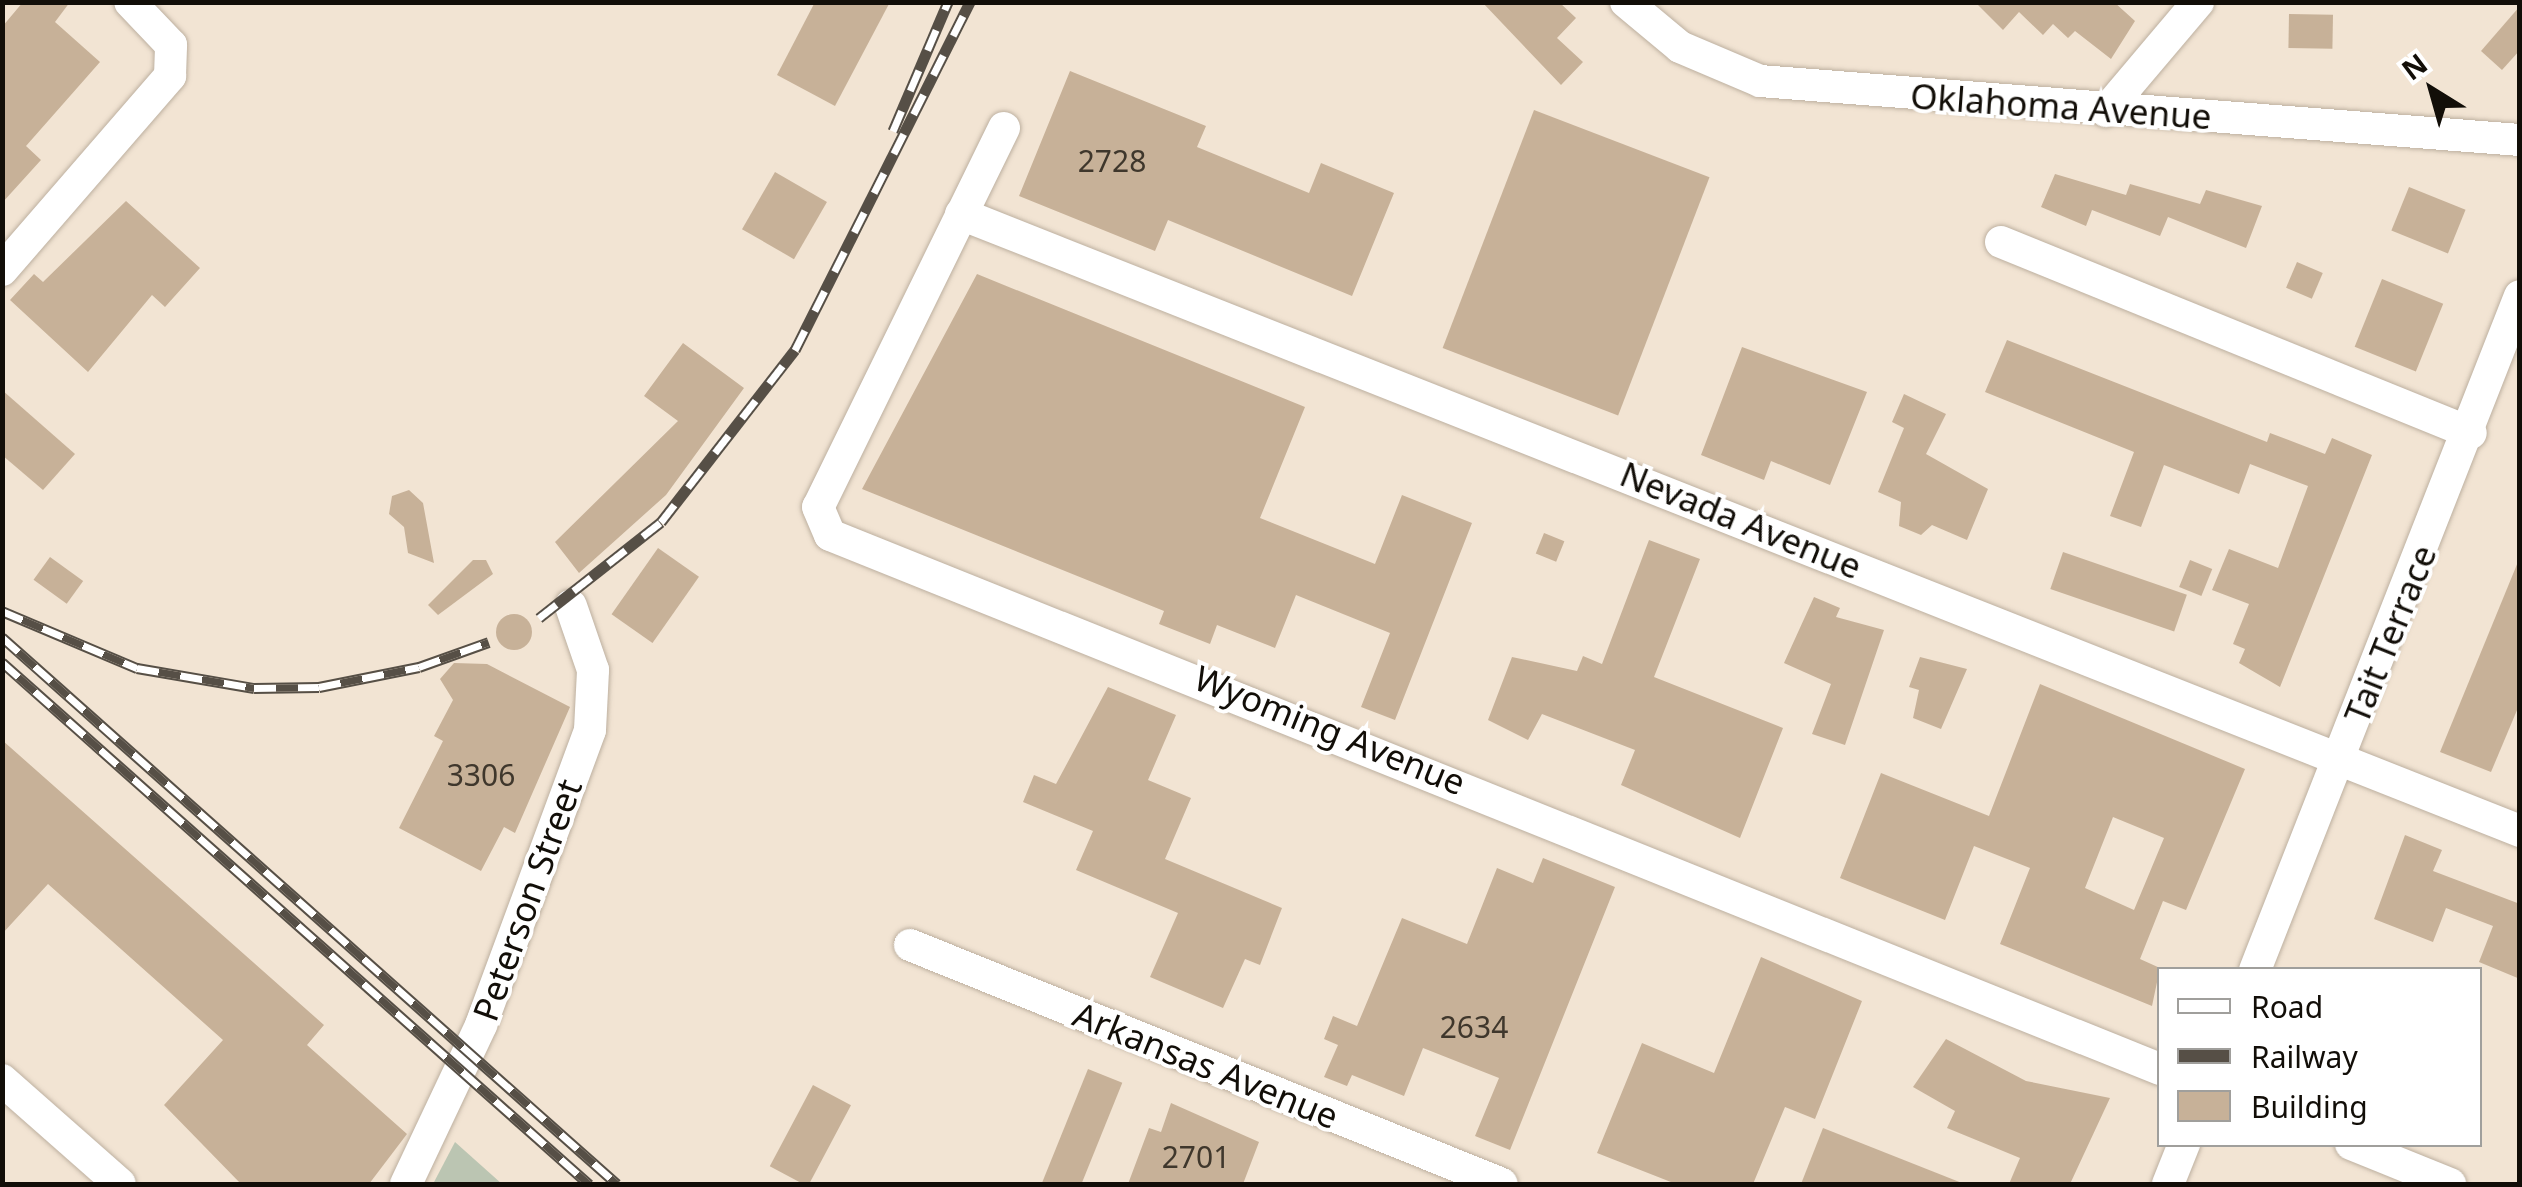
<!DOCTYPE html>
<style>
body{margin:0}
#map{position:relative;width:2522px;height:1187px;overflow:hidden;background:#f2e4d3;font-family:"Noto Sans",sans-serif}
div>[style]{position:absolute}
.green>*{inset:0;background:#bbc5b2}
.building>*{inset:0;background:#c7b198;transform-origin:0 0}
.round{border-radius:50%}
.roads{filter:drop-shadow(0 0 2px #bdb0a0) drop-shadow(0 0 2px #bdb0a0)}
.minor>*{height:32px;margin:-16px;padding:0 16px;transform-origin:16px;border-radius:16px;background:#fff}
.rail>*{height:11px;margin-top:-5.5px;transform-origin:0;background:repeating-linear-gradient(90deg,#fff 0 22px,#564f46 0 44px);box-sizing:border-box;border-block:2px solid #564f46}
span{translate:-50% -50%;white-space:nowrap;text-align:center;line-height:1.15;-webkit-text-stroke:8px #fff;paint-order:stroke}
.number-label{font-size:30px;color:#3f372c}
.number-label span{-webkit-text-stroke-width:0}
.street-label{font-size:35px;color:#120e08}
.frame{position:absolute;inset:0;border:5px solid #120e08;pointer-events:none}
.legend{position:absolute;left:2157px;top:967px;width:325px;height:180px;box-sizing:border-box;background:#fff;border:2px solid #a09f9c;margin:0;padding:12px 18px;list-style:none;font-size:30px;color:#120e08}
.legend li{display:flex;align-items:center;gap:20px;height:50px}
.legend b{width:50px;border:2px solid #a09f9c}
.north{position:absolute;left:2382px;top:40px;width:100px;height:100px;-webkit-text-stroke:8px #fff;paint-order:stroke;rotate:323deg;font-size:28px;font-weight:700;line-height:40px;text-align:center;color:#120e08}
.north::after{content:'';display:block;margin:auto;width:35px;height:45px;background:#120e08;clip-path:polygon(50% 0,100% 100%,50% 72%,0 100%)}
</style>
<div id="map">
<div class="green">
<div style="clip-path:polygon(455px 1142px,502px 1184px,433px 1184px)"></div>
</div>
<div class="building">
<div style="clip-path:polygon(23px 2px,70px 2px,55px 22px,100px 62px,26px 146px,41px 160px,2px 203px,2px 27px)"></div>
<div style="clip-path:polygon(815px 2px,890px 2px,835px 106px,777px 75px)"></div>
<div style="clip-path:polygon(1482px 2px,1559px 2px,1576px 18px,1557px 38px,1583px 62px,1561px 85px)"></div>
<div style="clip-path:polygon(1975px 2px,2114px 2px,2135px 21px,2111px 59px,2075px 31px,2068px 38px,2053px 24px,2043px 35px,2019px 12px,2003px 30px)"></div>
<div style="clip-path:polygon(2520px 6px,2520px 50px,2502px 70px,2481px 51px)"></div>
<div style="left:2289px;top:14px;width:44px;height:34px;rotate:1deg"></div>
<div style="clip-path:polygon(1070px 71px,1206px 126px,1197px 147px,1309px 193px,1321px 163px,1394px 193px,1352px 296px,1168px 220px,1155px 251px,1019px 196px)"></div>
<div style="left:1534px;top:110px;width:188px;height:255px;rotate:21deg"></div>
<div style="left:775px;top:172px;width:60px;height:66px;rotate:30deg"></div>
<div style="clip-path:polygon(2055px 174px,2126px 195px,2130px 184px,2200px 204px,2206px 190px,2262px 206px,2246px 248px,2168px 217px,2160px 236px,2092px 210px,2086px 226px,2041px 207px)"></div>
<div style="left:2409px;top:187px;width:61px;height:47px;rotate:22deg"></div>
<div style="clip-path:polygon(126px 201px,200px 268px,165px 307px,152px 295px,88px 372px,10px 300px,34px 274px,43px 282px)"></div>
<div style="left:2297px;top:262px;width:28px;height:28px;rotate:23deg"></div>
<div style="clip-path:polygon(977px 274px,1305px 407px,1260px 518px,1375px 564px,1402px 495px,1472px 523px,1395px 720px,1361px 707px,1390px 633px,1296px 595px,1275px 648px,1217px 625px,1210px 644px,1159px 624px,1164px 611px,862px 489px)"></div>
<div style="left:2382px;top:279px;width:66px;height:73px;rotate:22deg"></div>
<div style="clip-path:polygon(2007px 340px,2267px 442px,2270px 433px,2325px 454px,2332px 438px,2372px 455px,2280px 687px,2239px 663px,2245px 649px,2233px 644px,2249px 604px,2212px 590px,2229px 549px,2278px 568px,2308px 486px,2250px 464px,2239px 494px,2164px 465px,2141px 527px,2110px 516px,2134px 452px,1985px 392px)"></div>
<div style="clip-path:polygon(683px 343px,744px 388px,666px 495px,579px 573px,555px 542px,678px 421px,644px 396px)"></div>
<div style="clip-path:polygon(1742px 347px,1867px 392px,1830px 485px,1771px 461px,1764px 480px,1701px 455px)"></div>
<div style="clip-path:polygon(2px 390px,75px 454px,43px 490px,2px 455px)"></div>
<div style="clip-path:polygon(1904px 394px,1946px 414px,1926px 454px,1988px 489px,1967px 540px,1932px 525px,1921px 535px,1899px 526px,1901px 502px,1878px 492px,1904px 428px,1892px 422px)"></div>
<div style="clip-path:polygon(409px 490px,423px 503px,434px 563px,408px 553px,404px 527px,389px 514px,392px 496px)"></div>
<div style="left:1544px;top:533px;width:22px;height:22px;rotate:22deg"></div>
<div style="clip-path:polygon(1649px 540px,1700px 559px,1654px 677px,1783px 728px,1740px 838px,1621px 785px,1635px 750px,1542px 714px,1528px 740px,1488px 720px,1512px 657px,1577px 671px,1583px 656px,1602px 664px)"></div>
<div style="left:658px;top:548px;width:50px;height:81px;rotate:35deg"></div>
<div style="left:2063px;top:552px;width:131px;height:39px;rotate:19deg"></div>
<div style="left:50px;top:557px;width:41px;height:28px;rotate:36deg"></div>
<div style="clip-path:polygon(2520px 557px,2520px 703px,2491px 772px,2440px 752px)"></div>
<div style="clip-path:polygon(473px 560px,486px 560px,493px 574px,438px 615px,428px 605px)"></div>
<div style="left:2190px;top:560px;width:24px;height:29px;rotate:22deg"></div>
<div style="clip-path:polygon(1814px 597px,1840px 608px,1836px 617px,1884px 630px,1845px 745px,1812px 734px,1831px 684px,1784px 663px)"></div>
<div class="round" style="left:496px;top:614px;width:36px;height:36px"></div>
<div style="clip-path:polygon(1920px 657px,1967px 669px,1941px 729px,1913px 718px,1919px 690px,1909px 687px)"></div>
<div style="clip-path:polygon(454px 663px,487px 664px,570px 707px,515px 833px,504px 827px,481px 871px,399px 828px,443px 741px,434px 736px,453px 700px,440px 679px)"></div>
<div style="clip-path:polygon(evenodd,2040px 684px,2245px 769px,2186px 910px,2163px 901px,2140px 959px,2160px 968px,2152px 1006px,2000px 944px,2030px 868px,1974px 846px,1945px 920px,1840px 878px,1881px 773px,1989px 816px,2040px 684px,2113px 817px,2164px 838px,2134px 910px,2085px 888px,2113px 817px)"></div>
<div style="clip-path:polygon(1108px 687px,1176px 715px,1148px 780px,1191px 798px,1165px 859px,1282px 908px,1260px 965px,1245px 959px,1223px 1008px,1150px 977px,1178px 913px,1076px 870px,1093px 831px,1023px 802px,1034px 775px,1056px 784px)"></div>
<div style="clip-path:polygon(2px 740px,324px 1025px,307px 1045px,407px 1134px,369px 1184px,241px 1184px,164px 1105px,223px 1040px,48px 884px,2px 934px)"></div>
<div style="clip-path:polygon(2405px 835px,2442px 850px,2433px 871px,2520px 904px,2520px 979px,2479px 962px,2493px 926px,2446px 908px,2433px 942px,2374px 919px)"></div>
<div style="clip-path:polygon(1543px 858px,1615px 887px,1510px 1150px,1475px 1136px,1499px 1078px,1423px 1048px,1404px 1096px,1352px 1075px,1347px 1086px,1324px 1077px,1338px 1045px,1324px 1039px,1333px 1016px,1357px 1026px,1402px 918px,1467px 944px,1497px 868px,1533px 883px)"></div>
<div style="clip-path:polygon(1761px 957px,1862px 1001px,1815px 1119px,1785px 1107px,1753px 1184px,1676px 1184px,1597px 1153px,1642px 1043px,1714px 1073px)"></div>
<div style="clip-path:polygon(1946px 1039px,2026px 1081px,2110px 1098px,2070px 1184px,2009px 1184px,2020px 1158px,1947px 1128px,1955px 1111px,1913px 1087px)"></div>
<div style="left:1088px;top:1069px;width:37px;height:124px;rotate:22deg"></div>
<div style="left:813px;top:1085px;width:43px;height:92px;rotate:28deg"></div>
<div style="clip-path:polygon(1171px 1103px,1259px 1142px,1243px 1184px,1128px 1184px,1149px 1128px,1161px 1132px)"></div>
<div style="clip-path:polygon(1823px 1128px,1962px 1183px,1962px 1184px,1801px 1184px)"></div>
</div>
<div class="roads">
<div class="minor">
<div style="left:1626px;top:2px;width:70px;rotate:39.8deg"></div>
<div style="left:1680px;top:47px;width:87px;rotate:23deg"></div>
<div style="left:1760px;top:81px;width:762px;rotate:4.44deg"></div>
<div style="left:2106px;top:111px;width:143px;rotate:-49.8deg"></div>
<div style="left:1004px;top:128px;width:422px;rotate:116.1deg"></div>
<div style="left:818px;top:507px;width:30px;rotate:67deg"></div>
<div style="left:830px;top:535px;width:1433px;rotate:21.88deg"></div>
<div style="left:961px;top:214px;width:1677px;rotate:21.59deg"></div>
<div style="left:2001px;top:242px;width:507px;rotate:22.12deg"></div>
<div style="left:2px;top:270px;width:257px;rotate:-49.1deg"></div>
<div style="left:170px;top:76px;width:31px;rotate:-88deg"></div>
<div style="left:171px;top:45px;width:59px;rotate:-133.6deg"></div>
<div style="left:910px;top:945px;width:638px;rotate:21.98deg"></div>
<div style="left:2255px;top:970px;width:724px;rotate:-68.54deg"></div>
<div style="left:2px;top:1080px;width:157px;rotate:41.4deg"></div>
<div style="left:2351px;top:1144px;width:107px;rotate:22deg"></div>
<div style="left:406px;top:1184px;width:176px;rotate:-64.7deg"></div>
<div style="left:481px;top:1025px;width:314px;rotate:-69.7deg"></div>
<div style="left:590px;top:730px;width:60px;rotate:-87.1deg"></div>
<div style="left:593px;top:670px;width:68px;rotate:-109deg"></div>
<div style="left:2168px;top:1184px;width:43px;rotate:-68.2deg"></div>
</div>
</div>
<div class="rail">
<div style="left:893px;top:131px;width:140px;rotate:-66.9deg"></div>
<div style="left:2px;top:611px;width:147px;rotate:22.9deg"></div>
<div style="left:137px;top:668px;width:119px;rotate:9.7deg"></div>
<div style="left:254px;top:688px;width:65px;rotate:-0.9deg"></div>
<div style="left:319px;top:687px;width:102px;rotate:-11.3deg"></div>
<div style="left:419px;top:667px;width:74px;rotate:-19.7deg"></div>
<div style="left:539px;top:618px;width:155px;rotate:-38.2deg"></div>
<div style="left:661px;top:522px;width:218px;rotate:-52.1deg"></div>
<div style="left:795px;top:350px;width:390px;rotate:-63.3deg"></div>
<div style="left:2px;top:637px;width:823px;rotate:41.65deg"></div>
<div style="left:2px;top:662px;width:786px;rotate:41.65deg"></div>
</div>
<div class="number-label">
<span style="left:1112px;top:161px">2728</span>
<span style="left:481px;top:775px">3306</span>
<span style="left:1474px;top:1027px">2634</span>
<span style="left:1196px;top:1157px">2701</span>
</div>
<div class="street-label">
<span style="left:2061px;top:106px;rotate:4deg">Oklahoma Avenue</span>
<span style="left:1741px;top:520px;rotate:22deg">Nevada Avenue</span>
<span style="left:2390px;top:634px;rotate:-68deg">Tait Terrace</span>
<span style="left:1330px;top:730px;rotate:22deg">Wyoming Avenue</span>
<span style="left:527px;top:900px;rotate:-70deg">Peterson Street</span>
<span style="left:1206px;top:1065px;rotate:22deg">Arkansas Avenue</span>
</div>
<div class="frame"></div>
<ul class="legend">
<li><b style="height:12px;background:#fff"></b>Road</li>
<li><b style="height:12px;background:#564f46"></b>Railway</li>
<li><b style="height:28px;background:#c7b198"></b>Building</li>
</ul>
<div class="north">N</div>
</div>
